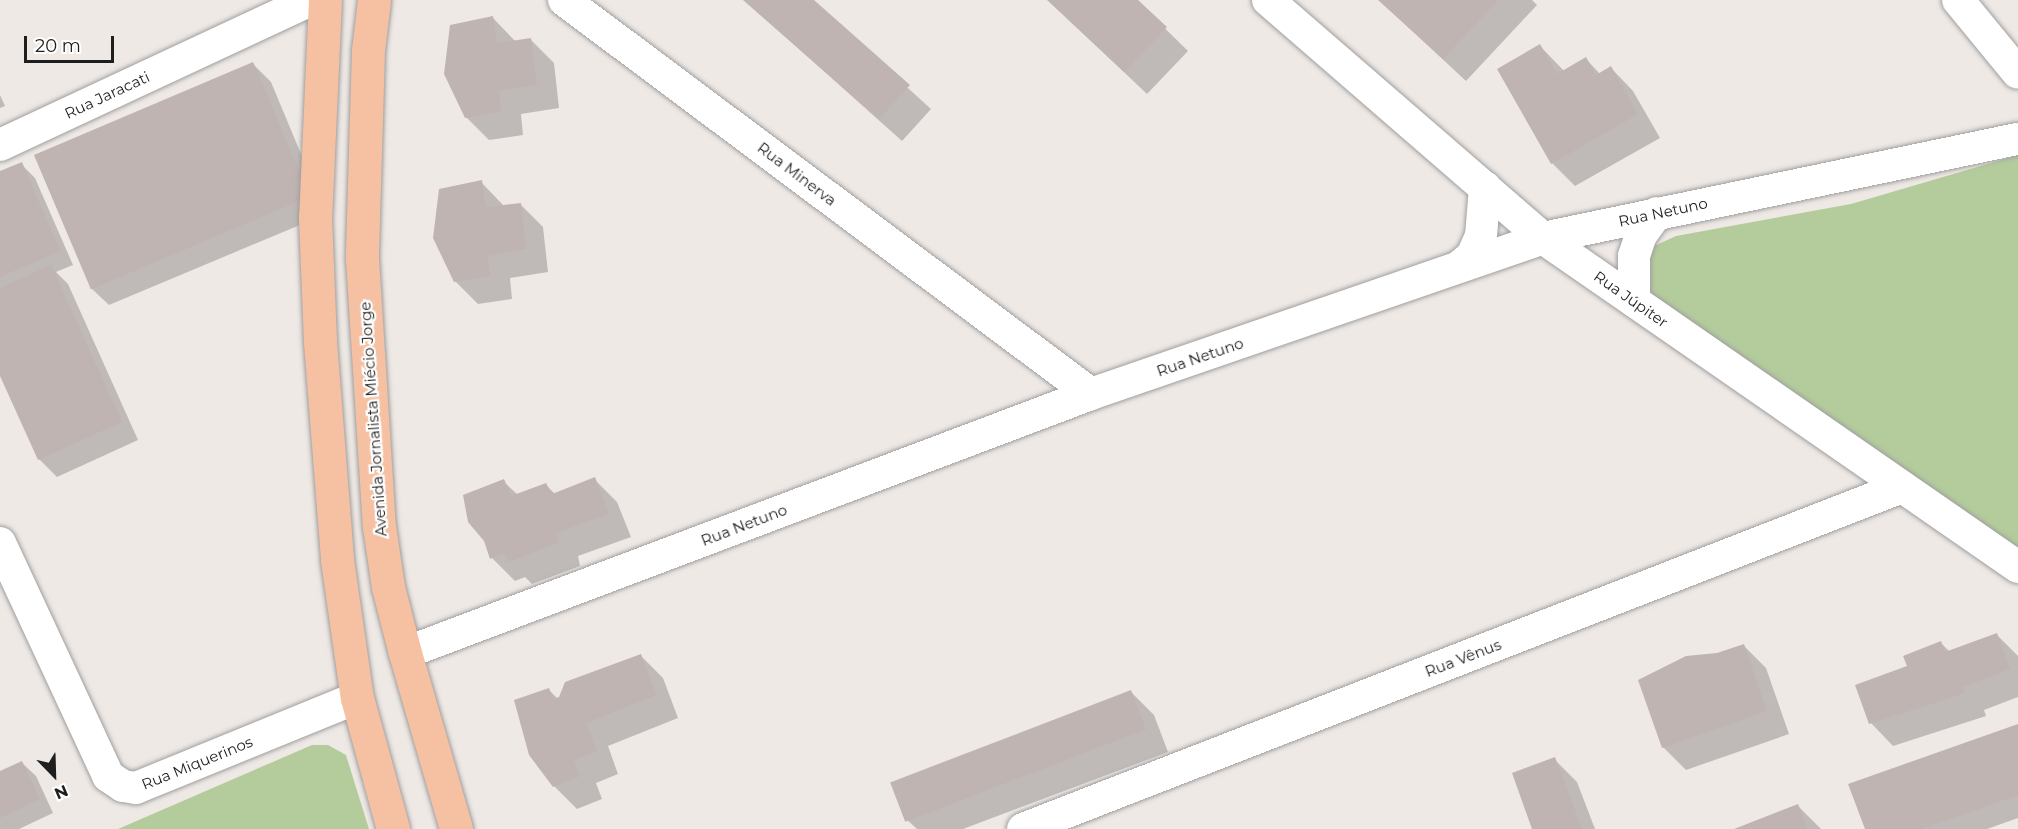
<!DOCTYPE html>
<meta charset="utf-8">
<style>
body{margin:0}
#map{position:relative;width:2018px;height:829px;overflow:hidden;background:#efe9e5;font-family:Montserrat,sans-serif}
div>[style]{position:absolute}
.forest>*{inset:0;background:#b4cc9c}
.shadow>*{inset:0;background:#0003}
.building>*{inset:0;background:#bfb4b1;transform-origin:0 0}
.roads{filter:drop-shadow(0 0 2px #9f9f9f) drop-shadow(0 0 2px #9f9f9f)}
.minor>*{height:32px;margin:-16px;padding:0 16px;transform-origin:16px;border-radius:16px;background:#fff}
.major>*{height:33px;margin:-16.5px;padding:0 16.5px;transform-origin:16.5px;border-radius:16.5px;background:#f6c1a2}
span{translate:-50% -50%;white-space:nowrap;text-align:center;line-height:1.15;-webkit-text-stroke:4.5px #fff;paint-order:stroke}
.street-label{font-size:15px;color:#1e1e1e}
.north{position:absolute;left:24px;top:745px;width:60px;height:60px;-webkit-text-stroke:4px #fff;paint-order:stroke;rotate:157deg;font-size:16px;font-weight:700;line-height:24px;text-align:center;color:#1e1e1e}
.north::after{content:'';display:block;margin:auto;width:21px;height:27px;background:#1e1e1e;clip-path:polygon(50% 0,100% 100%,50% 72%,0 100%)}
.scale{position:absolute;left:24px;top:36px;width:90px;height:27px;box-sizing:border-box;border:3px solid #1e1e1e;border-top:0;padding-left:8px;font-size:18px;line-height:21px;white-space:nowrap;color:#1e1e1e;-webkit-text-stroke:4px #fff;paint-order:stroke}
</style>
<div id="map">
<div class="forest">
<div style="clip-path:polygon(2018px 155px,2018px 549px,1642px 290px,1652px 247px,1676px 236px,1851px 204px)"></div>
<div style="clip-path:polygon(312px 745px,328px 745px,346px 755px,369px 829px,118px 829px)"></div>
</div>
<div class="shadow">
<div style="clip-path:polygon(744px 0,811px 0,931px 109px,902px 141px)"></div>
<div style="clip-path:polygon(1048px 0,1136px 0,1188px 51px,1147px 94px)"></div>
<div style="clip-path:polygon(1379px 0,1532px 0,1537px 5px,1466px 81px)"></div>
<div style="clip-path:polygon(492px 17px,516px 42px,531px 40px,554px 63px,559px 108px,521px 114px,523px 135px,489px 140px,466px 117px)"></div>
<div style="clip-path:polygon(1540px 46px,1564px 71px,1586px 59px,1600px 74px,1611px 68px,1633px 91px,1660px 138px,1575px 186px,1552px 163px)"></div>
<div style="clip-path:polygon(253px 64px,271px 82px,326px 214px,109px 305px,91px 288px,36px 155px)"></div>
<div style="clip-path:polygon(0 95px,5px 106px,0 108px)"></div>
<div style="clip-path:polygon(21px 164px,35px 178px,73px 265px,56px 272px,68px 284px,138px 440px,57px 477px,39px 459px,0 372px,0 173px)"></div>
<div style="clip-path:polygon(481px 182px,504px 206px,520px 204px,543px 227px,548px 272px,510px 278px,512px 299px,478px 304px,455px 281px)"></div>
<div style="clip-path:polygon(594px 479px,617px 502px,631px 537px,578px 556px,580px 566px,532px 584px,525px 577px,515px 581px,492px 558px,503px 481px,518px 495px,546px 485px,555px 494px)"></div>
<div style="clip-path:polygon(1996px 634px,2018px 656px,2018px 697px,1984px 710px,1986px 716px,1893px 746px,1871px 723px,1909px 667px,1941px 643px,1950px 652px)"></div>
<div style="clip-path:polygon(1743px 645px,1766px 668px,1789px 734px,1686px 770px,1663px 747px,1717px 654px)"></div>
<div style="clip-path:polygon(640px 655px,663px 678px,678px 718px,608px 746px,618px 774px,596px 783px,602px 799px,577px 809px,554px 786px,548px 689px,558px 699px)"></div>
<div style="clip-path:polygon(1131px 692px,1154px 715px,1168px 752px,963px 829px,917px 829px,906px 819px)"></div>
<div style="clip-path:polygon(2018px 725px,2018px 818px,1987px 829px,1867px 829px)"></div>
<div style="clip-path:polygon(1554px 759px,1577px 782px,1595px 829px,1534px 829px)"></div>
<div style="clip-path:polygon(22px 763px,36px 776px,53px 813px,19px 829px,0 829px,0 773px)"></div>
<div style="clip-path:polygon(1798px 806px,1821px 829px,1738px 829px)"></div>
</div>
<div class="building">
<div style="clip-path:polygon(743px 0,814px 0,910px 85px,879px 119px)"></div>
<div style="clip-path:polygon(1047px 0,1138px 0,1167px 27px,1124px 72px)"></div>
<div style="clip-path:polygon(1378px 0,1498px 0,1443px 59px)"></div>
<div style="clip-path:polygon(493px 16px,497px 43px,531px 38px,537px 85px,499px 91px,501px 112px,465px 118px,444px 74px,450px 25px)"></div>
<div style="clip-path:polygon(1540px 44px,1557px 74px,1586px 57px,1596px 75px,1611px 66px,1638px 114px,1551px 164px,1497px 69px)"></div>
<div style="left:253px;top:62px;width:146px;height:238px;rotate:67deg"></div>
<div style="clip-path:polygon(22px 162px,60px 251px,0 277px,0 171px)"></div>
<div style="clip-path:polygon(482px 180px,486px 207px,521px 203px,526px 249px,488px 256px,490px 276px,454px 282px,433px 238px,439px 189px)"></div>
<div style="clip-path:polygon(51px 265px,122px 422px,38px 460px,0 376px,0 288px)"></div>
<div style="clip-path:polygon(595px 477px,609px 514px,556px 533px,558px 543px,508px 562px,504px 553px,490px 559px,484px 541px,468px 522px,463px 495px,504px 479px,511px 496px,546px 483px,552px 494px)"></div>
<div style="clip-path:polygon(1997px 633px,2010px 669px,1962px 687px,1965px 693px,1869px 724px,1855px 685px,1907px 666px,1903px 656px,1941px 641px,1945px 652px)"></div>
<div style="clip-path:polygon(1744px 644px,1767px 711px,1662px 748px,1638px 680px,1686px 656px,1717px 653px)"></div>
<div style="clip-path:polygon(641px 654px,656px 695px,586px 723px,597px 751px,574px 760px,580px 776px,553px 787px,529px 755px,514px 700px,549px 688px,553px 699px,559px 697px,565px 682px)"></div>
<div style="left:1131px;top:690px;width:42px;height:258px;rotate:69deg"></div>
<div style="clip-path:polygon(2018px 724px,2018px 795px,1922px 829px,1865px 829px,1848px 784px)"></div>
<div style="clip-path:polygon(1555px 757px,1582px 829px,1532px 829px,1512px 773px)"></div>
<div style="clip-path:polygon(22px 761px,40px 799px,0 818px,0 771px)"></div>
<div style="clip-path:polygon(1798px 804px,1808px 829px,1734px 829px)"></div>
</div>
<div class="roads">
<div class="minor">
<div style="left:564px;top:0;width:658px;rotate:36.78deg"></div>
<div style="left:1268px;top:0;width:364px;rotate:40.9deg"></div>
<div style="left:1543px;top:238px;width:578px;rotate:34.71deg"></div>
<div style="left:1958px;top:0;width:94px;rotate:50.6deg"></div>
<div style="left:0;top:145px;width:343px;rotate:-25deg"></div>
<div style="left:1460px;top:266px;width:16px;rotate:-40deg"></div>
<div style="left:1472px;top:256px;width:22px;rotate:-66deg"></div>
<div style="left:1481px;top:236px;width:49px;rotate:-85.3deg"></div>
<div style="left:1634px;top:301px;width:45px;rotate:-90deg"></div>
<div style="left:1634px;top:256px;width:22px;rotate:-72deg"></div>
<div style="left:1641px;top:235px;width:27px;rotate:-54deg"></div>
<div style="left:0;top:543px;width:257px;rotate:65.1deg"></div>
<div style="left:108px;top:776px;width:18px;rotate:34deg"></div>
<div style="left:123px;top:786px;width:13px;rotate:9deg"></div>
<div style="left:136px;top:788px;width:239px;rotate:-22.2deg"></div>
<div style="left:405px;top:653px;width:733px;rotate:-20.68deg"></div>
<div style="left:1091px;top:394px;width:478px;rotate:-19deg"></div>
<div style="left:1543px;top:238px;width:485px;rotate:-11.8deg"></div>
<div style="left:1023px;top:829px;width:943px;rotate:-21.26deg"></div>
</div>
<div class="major">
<div style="left:325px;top:0;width:217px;rotate:92.6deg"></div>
<div style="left:315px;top:217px;width:125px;rotate:87.7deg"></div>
<div style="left:320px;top:342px;width:219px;rotate:85.5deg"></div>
<div style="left:337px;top:560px;width:139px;rotate:81.8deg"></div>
<div style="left:357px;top:698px;width:136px;rotate:74.6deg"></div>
<div style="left:374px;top:0;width:50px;rotate:96.8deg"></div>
<div style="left:368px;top:50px;width:208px;rotate:91.7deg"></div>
<div style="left:362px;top:258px;width:269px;rotate:86.4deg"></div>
<div style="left:379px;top:526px;width:62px;rotate:81.6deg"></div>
<div style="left:388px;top:587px;width:68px;rotate:75.6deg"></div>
<div style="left:405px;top:653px;width:183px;rotate:73.8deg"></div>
</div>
</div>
<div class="street-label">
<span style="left:107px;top:95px;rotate:-25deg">Rua Jaracati</span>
<span style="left:797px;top:174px;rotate:37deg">Rua Minerva</span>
<span style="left:1663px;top:212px;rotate:-12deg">Rua Netuno</span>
<span style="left:1631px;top:299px;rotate:35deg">Rua Júpiter</span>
<span style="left:1200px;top:357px;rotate:-19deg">Rua Netuno</span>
<span style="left:373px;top:419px;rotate:-94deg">Avenida Jornalista Miécio Jorge</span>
<span style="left:744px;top:525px;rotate:-21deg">Rua Netuno</span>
<span style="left:1463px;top:658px;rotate:-21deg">Rua Vênus</span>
<span style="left:197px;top:763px;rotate:-22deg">Rua Miquerinos</span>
</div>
<div class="north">N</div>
<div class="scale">20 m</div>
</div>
